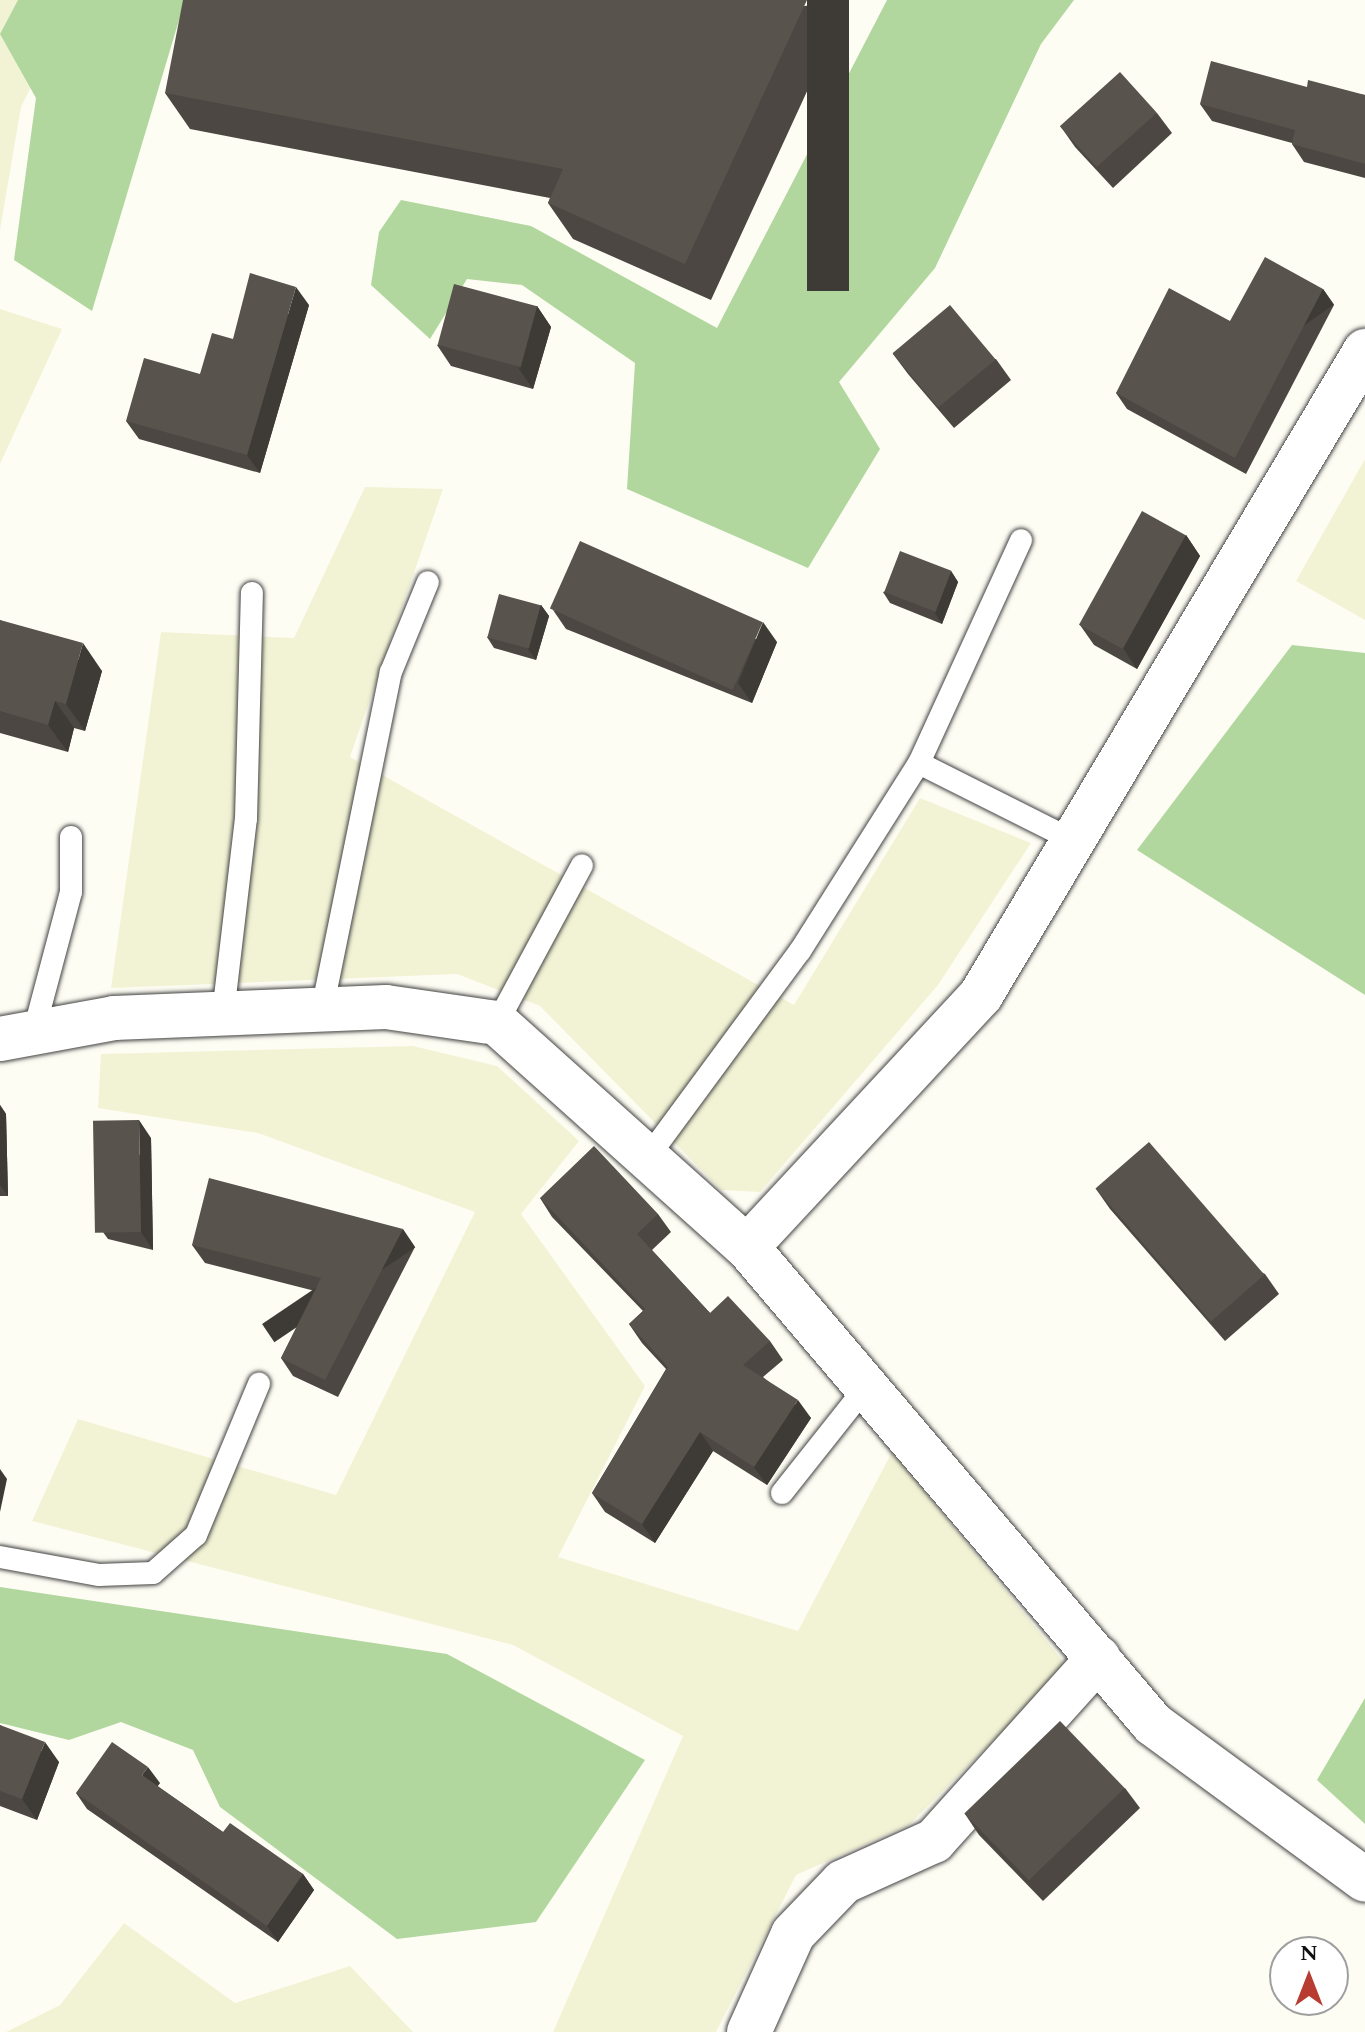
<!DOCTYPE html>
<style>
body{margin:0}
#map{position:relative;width:1365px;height:2032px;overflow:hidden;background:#fefdf4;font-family:Spectral,serif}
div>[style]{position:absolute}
.farmland>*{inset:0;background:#f2f3d5}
.forest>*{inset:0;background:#b1d79f}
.roads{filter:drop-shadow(0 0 2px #434343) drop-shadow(0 0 2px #434343)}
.service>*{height:22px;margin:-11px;padding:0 11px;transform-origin:11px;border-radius:11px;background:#fff}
.minor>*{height:44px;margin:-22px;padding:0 22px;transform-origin:22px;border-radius:22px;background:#fff}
.wall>*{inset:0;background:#4c4742}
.shaded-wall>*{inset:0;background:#3e3a36;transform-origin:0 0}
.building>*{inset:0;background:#58534d;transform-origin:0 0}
span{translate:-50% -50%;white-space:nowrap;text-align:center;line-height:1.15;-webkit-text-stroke:8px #fff;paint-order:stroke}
.north{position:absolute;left:1269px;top:1936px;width:80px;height:80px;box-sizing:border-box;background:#fff;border:2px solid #9f9f9f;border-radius:50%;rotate:0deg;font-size:22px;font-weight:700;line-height:32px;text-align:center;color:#101010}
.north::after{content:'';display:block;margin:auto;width:28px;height:36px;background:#b73c31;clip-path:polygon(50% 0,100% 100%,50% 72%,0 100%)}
</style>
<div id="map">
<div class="farmland">
<div style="clip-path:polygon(0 0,74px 0,21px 107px,0 230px)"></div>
<div style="clip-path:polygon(0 309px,62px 329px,0 464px)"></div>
<div style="clip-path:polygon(1365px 459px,1365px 620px,1296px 581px)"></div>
<div style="clip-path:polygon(365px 487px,443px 489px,350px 757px,794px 1005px,920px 798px,1031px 843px,938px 985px,760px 1192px,721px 1190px,540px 1006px,457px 974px,111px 988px,161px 632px,294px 638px)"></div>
<div style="clip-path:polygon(413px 1046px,497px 1066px,579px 1141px,521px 1214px,645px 1386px,558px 1557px,798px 1631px,892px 1452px,1067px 1666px,910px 1824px,796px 1875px,716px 2032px,553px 2032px,683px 1736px,513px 1645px,32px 1521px,78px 1419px,336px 1495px,475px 1212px,258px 1133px,98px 1108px,101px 1054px)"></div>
<div style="clip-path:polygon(124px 1923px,235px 2003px,350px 1966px,413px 2032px,6px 2032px,60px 2005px)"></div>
</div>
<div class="forest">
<div style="clip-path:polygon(18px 0,185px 0,92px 311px,14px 260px,36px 98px,0 34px)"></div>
<div style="clip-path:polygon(887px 0,1074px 0,1041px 44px,935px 268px,839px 382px,880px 449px,808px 568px,627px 489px,635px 363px,522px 285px,467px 279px,430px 339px,371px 285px,379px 232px,401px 200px,531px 226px,717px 328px)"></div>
<div style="clip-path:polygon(1292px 645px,1365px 653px,1365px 995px,1137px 850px)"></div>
<div style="clip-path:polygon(0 1587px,447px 1654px,645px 1760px,536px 1922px,397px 1939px,220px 1807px,193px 1750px,121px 1722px,69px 1740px,0 1723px)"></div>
<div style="clip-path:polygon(1365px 1698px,1365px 1824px,1317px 1780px)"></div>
</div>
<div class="roads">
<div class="service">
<div style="left:919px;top:763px;width:171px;rotate:26.7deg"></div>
<div style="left:322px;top:1010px;width:345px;rotate:-78.5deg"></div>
<div style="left:391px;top:672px;width:97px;rotate:-67.7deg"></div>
<div style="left:223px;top:1014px;width:196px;rotate:-83.3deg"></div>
<div style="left:246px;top:819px;width:226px;rotate:-88.5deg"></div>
<div style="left:497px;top:1023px;width:179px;rotate:-61.7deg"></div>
<div style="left:34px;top:1031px;width:144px;rotate:-75.1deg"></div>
<div style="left:71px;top:892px;width:55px;rotate:-90deg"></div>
<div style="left:648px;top:1157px;width:256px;rotate:-53.6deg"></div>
<div style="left:800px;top:951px;width:222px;rotate:-57.7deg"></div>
<div style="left:919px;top:763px;width:245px;rotate:-65.4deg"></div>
<div style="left:782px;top:1493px;width:135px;rotate:-51.6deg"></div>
<div style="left:0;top:1557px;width:101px;rotate:10.3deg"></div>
<div style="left:99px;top:1575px;width:54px;rotate:-2.1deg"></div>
<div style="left:153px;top:1573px;width:57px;rotate:-41.5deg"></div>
<div style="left:196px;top:1535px;width:164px;rotate:-67.4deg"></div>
</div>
<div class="minor">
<div style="left:0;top:1039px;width:116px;rotate:-10.4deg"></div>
<div style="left:114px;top:1018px;width:272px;rotate:-2.3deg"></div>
<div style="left:386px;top:1007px;width:112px;rotate:8.2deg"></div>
<div style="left:497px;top:1023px;width:336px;rotate:41.9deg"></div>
<div style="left:747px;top:1247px;width:626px;rotate:49.6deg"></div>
<div style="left:1153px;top:1724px;width:263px;rotate:36.3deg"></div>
<div style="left:747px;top:1247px;width:344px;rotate:-47.1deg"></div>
<div style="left:981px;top:995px;width:750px;rotate:-59.19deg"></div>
<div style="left:749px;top:2032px;width:107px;rotate:-65.8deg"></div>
<div style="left:793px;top:1934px;width:72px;rotate:-46.1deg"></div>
<div style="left:843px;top:1882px;width:100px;rotate:-24.3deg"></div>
<div style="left:934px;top:1841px;width:246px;rotate:-48deg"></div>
</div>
</div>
<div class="wall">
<div style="clip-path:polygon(849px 0,711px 300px,573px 239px,548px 203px,550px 198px,190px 129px,165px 93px)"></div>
<div style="clip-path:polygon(1307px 87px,1365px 95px,1365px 178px,1304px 162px,1292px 144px,1292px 143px,1212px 121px,1200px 104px)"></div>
<div style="clip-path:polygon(1157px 113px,1172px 133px,1113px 188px,1075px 147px,1061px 127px)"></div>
<div style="clip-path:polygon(1323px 289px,1334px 305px,1246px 474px,1127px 409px,1116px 393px,1230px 321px)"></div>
<div style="clip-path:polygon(309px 305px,260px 473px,139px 439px,126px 421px,200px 374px,233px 339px)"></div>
<div style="clip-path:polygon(537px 306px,551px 327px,533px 389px,451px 366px,437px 345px)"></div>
<div style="clip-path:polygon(893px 354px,996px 359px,1011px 380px,954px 428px,908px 374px)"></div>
<div style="clip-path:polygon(1186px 535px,1200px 556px,1137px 669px,1094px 645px,1080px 625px)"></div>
<div style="clip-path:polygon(951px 571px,958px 582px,942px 624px,890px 603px,883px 592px)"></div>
<div style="clip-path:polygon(541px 605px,549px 616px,536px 660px,494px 648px,487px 637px)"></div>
<div style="clip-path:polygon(553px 610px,777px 642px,752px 703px,566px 629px)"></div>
<div style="clip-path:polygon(0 620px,102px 671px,85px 731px,74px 728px,68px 752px,0 733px)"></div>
<div style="clip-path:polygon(0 1105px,6px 1114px,8px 1196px,0 1196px)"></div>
<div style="clip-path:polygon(151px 1138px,153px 1250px,108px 1239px,95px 1221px)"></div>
<div style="clip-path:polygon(1096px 1189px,1265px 1274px,1279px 1294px,1225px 1341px,1110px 1209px)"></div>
<div style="clip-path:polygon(540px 1198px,658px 1214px,671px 1232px,652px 1250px,710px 1313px,770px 1341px,783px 1360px,763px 1377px,811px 1418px,767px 1485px,713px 1451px,655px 1543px,605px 1512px,592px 1493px,666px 1369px,642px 1343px,629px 1324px,643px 1311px,552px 1217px)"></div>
<div style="clip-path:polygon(192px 1245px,415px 1247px,338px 1397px,293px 1376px,281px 1358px,315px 1291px,205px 1263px)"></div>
<div style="clip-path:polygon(0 1725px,59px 1762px,37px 1820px,0 1806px)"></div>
<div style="clip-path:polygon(160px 1783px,157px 1786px,223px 1832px,303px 1874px,314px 1890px,278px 1942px,87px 1809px,76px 1793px)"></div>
<div style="clip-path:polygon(1125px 1788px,1140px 1808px,1043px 1901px,979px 1835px,965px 1814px)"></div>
</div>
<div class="shaded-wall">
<div style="left:807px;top:0;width:42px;height:291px"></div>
<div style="clip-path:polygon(296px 287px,309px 305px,260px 473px,247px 455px)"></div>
<div style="left:1323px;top:289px;width:19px;height:191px;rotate:55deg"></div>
<div style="clip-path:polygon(537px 306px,551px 327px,533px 389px,519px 369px)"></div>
<div style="clip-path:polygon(1186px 535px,1200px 556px,1137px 669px,1123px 648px)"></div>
<div style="clip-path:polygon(951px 571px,958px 582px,942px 624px,935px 613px)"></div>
<div style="clip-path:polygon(541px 605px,549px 616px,536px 660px,528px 649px)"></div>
<div style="clip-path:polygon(763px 622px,777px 642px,752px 703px,738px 683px)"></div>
<div style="clip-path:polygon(83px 643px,102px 671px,85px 731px,66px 704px)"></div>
<div style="clip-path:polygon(55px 701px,74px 728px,68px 752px,48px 725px)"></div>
<div style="clip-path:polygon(0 1105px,6px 1114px,8px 1196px,0 1185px)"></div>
<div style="clip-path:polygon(139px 1120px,151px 1138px,153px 1250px,141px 1232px)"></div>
<div style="left:403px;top:1229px;width:22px;height:170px;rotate:56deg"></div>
<div style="clip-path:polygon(798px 1400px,811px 1418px,767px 1485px,754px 1467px)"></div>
<div style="clip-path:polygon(700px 1432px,713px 1451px,655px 1543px,642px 1524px)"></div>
<div style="clip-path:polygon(0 1469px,7px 1479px,0 1512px)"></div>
<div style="clip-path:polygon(45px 1742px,59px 1762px,37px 1820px,22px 1799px)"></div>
<div style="clip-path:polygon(148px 1767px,160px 1783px,154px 1791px,142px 1775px)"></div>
<div style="clip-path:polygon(303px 1874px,314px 1890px,278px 1942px,267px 1926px)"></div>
</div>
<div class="building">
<div style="clip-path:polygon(183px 0,807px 0,685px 264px,548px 203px,563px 169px,165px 93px)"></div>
<div style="clip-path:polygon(1211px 61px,1307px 87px,1308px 80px,1365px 95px,1365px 164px,1292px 144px,1295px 130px,1200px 104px)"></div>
<div style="left:1120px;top:72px;width:55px;height:81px;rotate:48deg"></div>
<div style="clip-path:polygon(1265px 257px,1323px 289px,1235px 458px,1116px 393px,1169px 288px,1230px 321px)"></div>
<div style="clip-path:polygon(250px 273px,296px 287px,247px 455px,126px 421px,144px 358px,200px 374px,212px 333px,233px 339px)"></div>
<div style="left:454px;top:284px;width:86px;height:63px;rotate:15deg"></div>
<div style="left:950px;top:305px;width:71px;height:75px;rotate:50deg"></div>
<div style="left:1142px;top:511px;width:50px;height:130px;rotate:29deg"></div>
<div style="left:580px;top:541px;width:200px;height:74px;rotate:24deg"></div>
<div style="left:900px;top:551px;width:55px;height:44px;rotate:21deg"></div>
<div style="left:499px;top:594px;width:43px;height:45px;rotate:15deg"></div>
<div style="clip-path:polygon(0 620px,83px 643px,66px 704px,55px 701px,48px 725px,0 711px)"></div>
<div style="left:139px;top:1120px;width:112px;height:46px;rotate:89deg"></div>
<div style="left:1149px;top:1142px;width:176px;height:71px;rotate:49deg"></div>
<div style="clip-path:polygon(594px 1146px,658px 1214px,637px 1234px,710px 1313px,728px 1296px,770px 1341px,743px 1365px,798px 1400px,754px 1467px,700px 1432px,642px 1524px,592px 1493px,668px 1367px,629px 1324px,645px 1309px,540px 1198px)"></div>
<div style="clip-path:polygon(209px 1178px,403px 1229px,325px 1380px,281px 1358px,321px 1278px,192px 1245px)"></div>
<div style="left:1060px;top:1721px;width:93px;height:133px;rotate:46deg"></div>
<div style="clip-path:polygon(0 1725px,45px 1742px,22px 1799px,0 1791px)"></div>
<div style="clip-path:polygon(112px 1742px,148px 1767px,142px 1775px,223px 1832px,230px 1823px,303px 1874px,267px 1926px,76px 1793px)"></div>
</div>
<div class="north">N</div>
</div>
